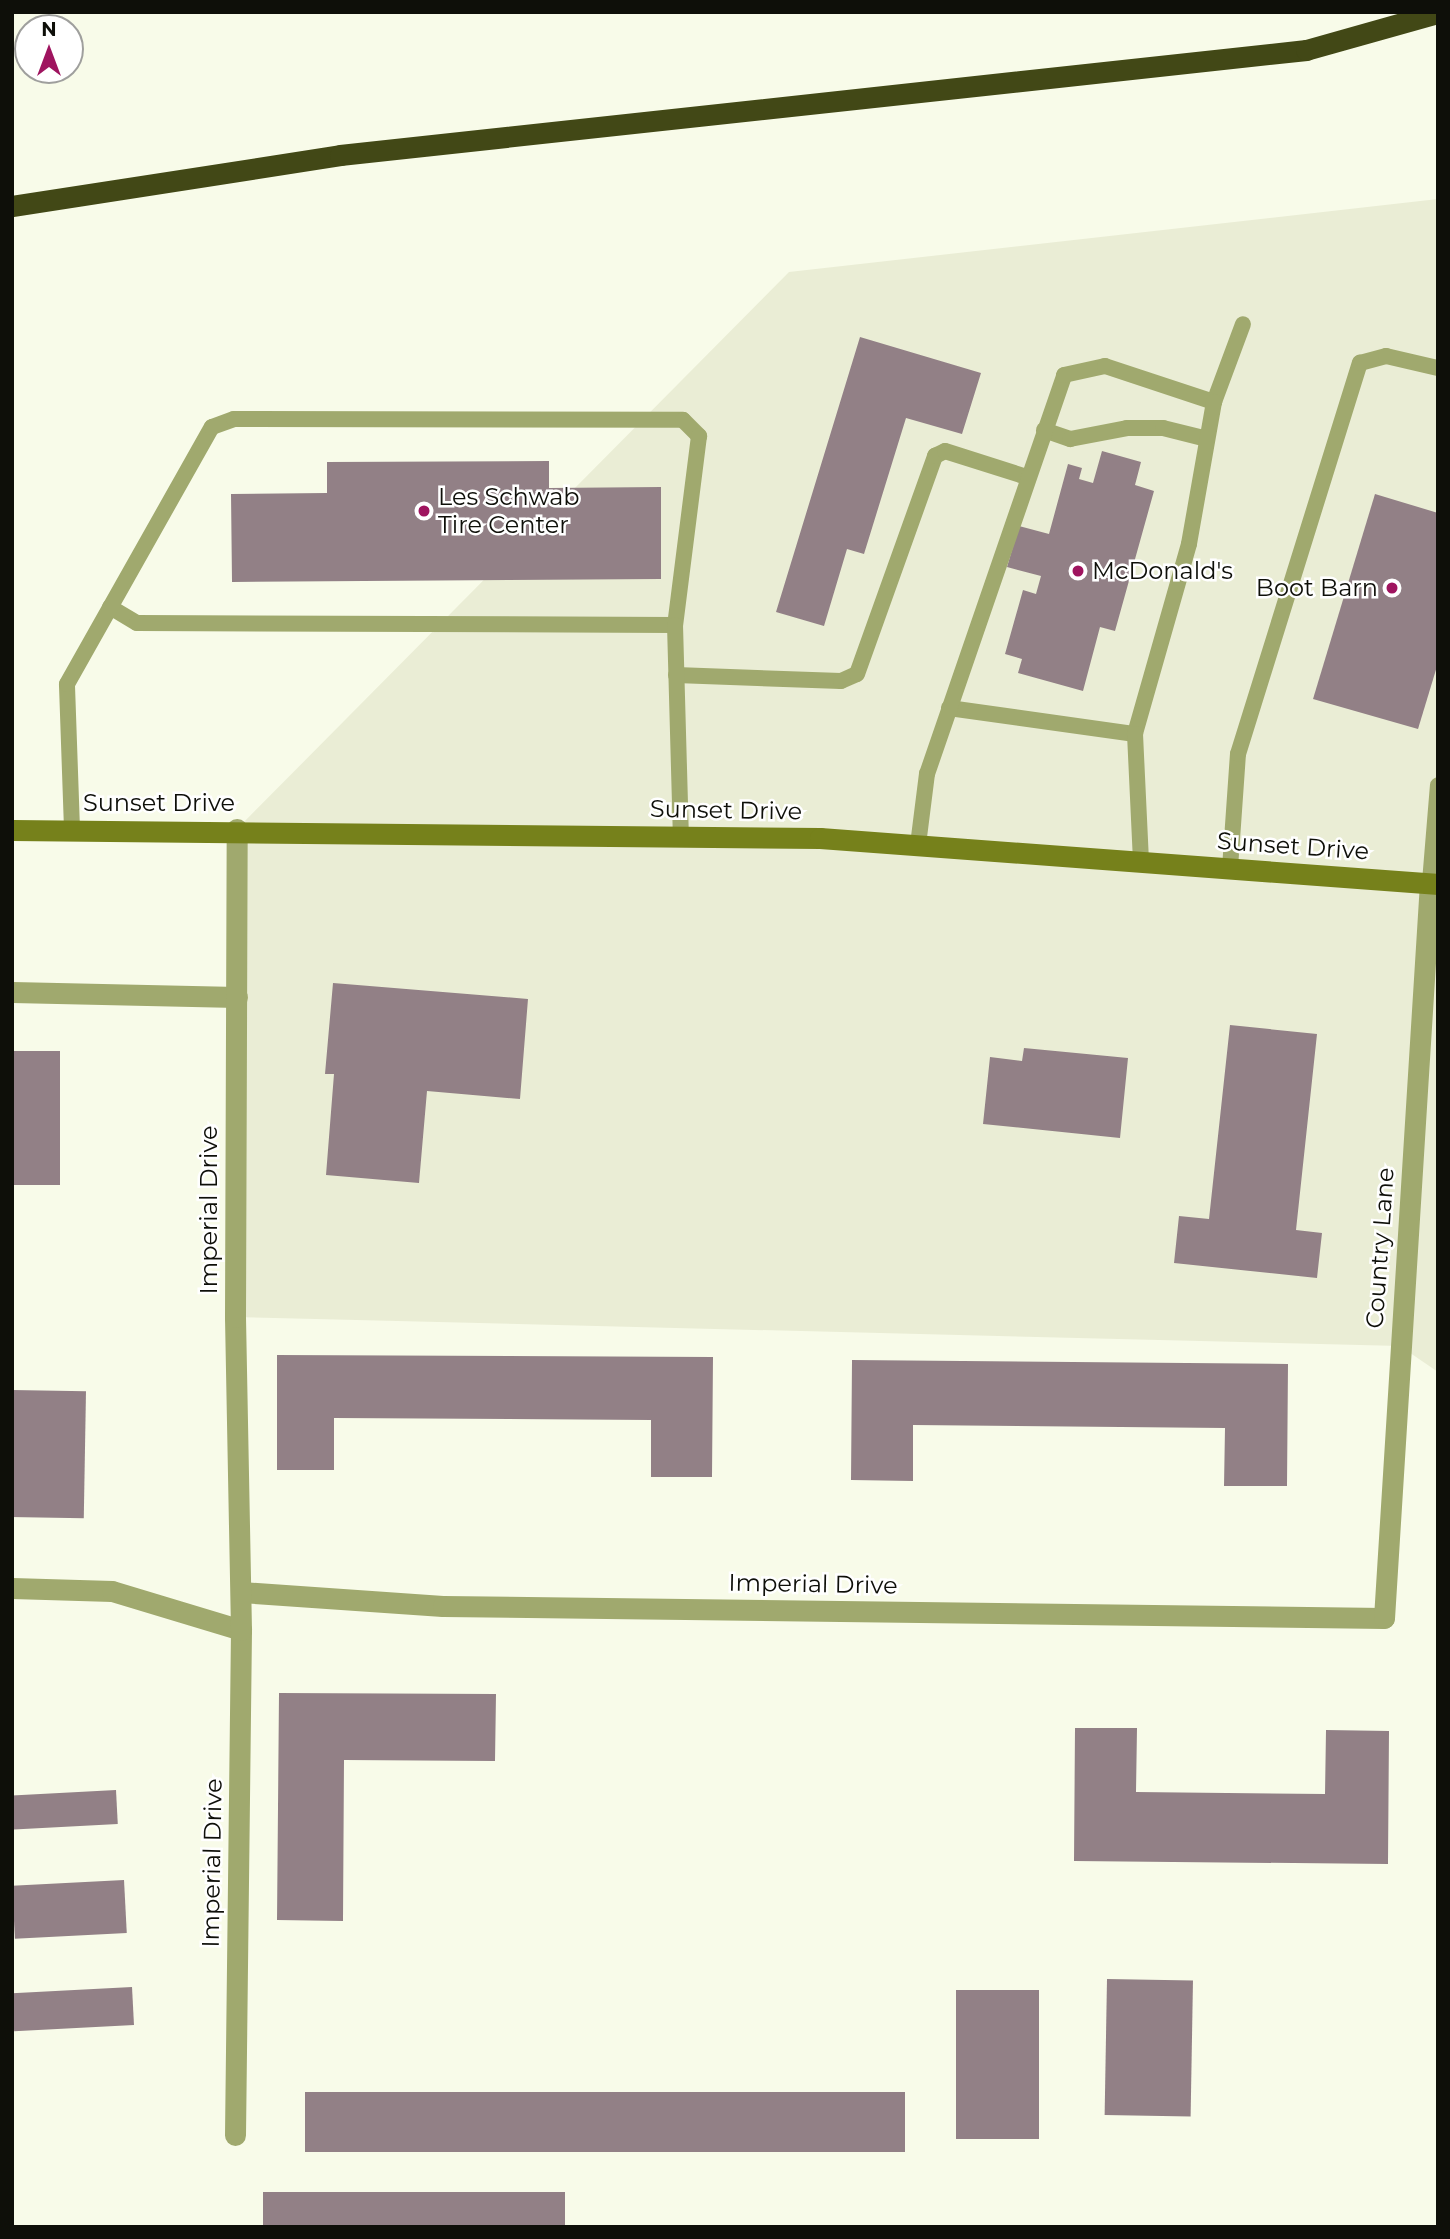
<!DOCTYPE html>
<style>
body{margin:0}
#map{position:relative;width:1450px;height:2239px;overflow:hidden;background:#f8fbe9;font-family:Montserrat,sans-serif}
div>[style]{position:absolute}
.built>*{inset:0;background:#eaedd5}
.building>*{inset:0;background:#928086;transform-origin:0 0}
.lane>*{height:16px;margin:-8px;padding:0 8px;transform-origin:8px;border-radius:8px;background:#a0a96e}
.street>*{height:21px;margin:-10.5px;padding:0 10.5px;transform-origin:10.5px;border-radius:10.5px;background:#a0a96e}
.secondary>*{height:21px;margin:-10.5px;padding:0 10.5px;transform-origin:10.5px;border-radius:10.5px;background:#76811b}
.highway>*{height:21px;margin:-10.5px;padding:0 10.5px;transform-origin:10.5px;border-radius:10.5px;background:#424816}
.dots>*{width:19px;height:19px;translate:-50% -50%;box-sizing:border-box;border:4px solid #fff;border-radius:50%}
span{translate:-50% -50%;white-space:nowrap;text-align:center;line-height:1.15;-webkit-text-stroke:5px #fff;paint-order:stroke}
.poi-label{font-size:24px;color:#0e0f09}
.left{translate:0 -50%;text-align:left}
.right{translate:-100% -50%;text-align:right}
.street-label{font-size:24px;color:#0e0f09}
.frame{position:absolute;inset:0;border:14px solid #0e0f09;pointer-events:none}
.north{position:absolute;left:14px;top:14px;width:70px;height:70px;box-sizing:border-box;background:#fff;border:2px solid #9f9f9d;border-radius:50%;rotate:0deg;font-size:19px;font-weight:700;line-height:28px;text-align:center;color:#0e0f09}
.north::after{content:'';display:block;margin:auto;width:24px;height:32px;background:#9f145f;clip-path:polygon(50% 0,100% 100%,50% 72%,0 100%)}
</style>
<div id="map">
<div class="built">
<div style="clip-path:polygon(1438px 199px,1438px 1372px,1400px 1346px,235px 1317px,237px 829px,789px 272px)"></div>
</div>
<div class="building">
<div style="clip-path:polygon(860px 337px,981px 373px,962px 434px,906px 418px,864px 554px,847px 549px,824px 626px,776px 612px)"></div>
<div style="clip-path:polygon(1102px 451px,1141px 462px,1135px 485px,1154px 491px,1115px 631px,1100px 627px,1083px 691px,1018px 673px,1022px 659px,1005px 654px,1023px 590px,1036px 594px,1041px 576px,1007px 567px,1019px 526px,1049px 534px,1068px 464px,1082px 468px,1079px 479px,1093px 483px)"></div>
<div style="clip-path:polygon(549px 461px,549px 488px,661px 487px,661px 579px,232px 582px,231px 494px,327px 493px,327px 462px)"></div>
<div style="clip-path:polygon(1375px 494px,1438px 513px,1438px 663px,1418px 729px,1313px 699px)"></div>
<div style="clip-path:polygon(333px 983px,528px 999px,520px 1099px,427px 1091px,419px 1183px,326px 1175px,334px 1074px,325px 1074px)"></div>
<div style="clip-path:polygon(1230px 1025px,1317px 1034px,1296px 1230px,1322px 1233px,1317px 1278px,1174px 1263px,1179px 1216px,1209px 1219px)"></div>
<div style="clip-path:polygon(1024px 1048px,1128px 1058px,1120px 1138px,983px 1124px,990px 1057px,1022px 1061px)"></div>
<div style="left:12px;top:1051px;width:48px;height:134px"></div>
<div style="clip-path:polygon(277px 1355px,713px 1357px,712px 1477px,651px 1477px,651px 1420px,334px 1418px,334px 1470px,277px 1470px)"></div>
<div style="clip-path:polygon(852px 1360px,1288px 1364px,1287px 1486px,1224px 1486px,1225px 1428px,913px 1425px,913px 1481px,851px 1480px)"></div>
<div style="left:12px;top:1390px;width:74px;height:127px;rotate:1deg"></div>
<div style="clip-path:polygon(279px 1693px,496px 1694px,495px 1761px,344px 1760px,343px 1921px,277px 1920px)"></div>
<div style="clip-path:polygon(1075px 1728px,1137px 1728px,1136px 1792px,1325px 1794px,1326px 1730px,1389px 1731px,1388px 1864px,1074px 1861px)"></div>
<div style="left:116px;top:1790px;width:34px;height:104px;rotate:87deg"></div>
<div style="left:124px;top:1880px;width:53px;height:112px;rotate:87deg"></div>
<div style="left:1107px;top:1979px;width:86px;height:136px;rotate:1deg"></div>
<div style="left:132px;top:1987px;width:38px;height:120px;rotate:87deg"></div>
<div style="left:956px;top:1990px;width:83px;height:149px"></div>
<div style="left:305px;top:2092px;width:600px;height:60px"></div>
<div style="left:263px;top:2192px;width:302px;height:35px"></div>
</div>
<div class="lane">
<div style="left:1214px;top:402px;width:83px;rotate:-69.6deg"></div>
<div style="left:1044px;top:430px;width:28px;rotate:19deg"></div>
<div style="left:1070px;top:439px;width:58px;rotate:-10.9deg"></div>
<div style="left:1127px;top:428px;width:36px"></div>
<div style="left:1163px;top:428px;width:45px;rotate:14deg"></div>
<div style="left:110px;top:607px;width:31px;rotate:31deg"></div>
<div style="left:137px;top:623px;width:538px;rotate:0.21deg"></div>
<div style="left:676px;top:675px;width:165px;rotate:2.1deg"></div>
<div style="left:841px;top:681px;width:17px;rotate:-24deg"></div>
<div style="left:857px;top:674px;width:232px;rotate:-70.3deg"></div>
<div style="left:935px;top:456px;width:11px;rotate:-27deg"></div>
<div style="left:945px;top:451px;width:86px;rotate:17.6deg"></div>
<div style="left:949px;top:708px;width:188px;rotate:8deg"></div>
<div style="left:72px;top:829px;width:145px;rotate:-92deg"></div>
<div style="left:67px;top:684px;width:295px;rotate:-60.6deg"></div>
<div style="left:212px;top:427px;width:23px;rotate:-20deg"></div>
<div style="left:234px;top:419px;width:449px;rotate:0.1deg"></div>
<div style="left:683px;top:420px;width:23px;rotate:45deg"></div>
<div style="left:699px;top:436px;width:191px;rotate:97.2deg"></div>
<div style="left:675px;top:625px;width:210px;rotate:88.4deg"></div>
<div style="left:918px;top:845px;width:72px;rotate:-82.8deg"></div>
<div style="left:927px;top:774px;width:422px;rotate:-71deg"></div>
<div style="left:1064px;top:375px;width:42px;rotate:-12.4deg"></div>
<div style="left:1105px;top:366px;width:115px;rotate:18.3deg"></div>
<div style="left:1214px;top:402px;width:144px;rotate:100deg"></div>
<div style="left:1189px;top:544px;width:198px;rotate:105.9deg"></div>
<div style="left:1135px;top:734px;width:127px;rotate:87.3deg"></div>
<div style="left:1230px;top:868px;width:114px;rotate:-86deg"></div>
<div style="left:1238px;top:754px;width:410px;rotate:-72.7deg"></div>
<div style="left:1360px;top:363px;width:27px;rotate:-15deg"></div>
<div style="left:1386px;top:356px;width:53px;rotate:13deg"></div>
<div style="left:1430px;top:882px;width:97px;rotate:-85.3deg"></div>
</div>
<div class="street">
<div style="left:12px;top:992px;width:225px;rotate:1.3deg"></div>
<div style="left:12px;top:1588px;width:100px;rotate:1.7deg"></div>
<div style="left:112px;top:1591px;width:135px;rotate:16.8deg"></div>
<div style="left:241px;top:1592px;width:202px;rotate:4deg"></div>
<div style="left:443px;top:1606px;width:941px;rotate:0.73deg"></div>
<div style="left:1384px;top:1618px;width:737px;rotate:-86.42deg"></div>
<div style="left:235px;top:2135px;width:505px;rotate:-89.32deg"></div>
<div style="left:241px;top:1630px;width:313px;rotate:-91.1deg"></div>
<div style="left:235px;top:1317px;width:488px;rotate:-89.8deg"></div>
</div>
<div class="secondary">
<div style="left:12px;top:830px;width:808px;rotate:0.57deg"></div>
<div style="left:820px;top:838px;width:620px;rotate:4.26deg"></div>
</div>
<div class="highway">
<div style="left:12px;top:206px;width:332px;rotate:-8.8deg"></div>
<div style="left:340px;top:155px;width:972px;rotate:-6.2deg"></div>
<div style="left:1306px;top:50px;width:137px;rotate:-15.7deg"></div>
</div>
<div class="dots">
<div style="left:424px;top:511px;background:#9f145f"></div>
<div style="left:1078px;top:571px;background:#9f145f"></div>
<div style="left:1392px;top:588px;background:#9f145f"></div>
</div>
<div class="poi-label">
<span class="left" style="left:438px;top:511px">Les Schwab<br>Tire Center</span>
<span class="left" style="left:1092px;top:571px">McDonald's</span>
<span class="right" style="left:1378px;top:588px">Boot Barn</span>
</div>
<div class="street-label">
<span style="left:159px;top:803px">Sunset Drive</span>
<span style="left:726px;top:810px;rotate:1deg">Sunset Drive</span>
<span style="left:1293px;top:846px;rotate:4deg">Sunset Drive</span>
<span style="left:209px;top:1210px;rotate:-90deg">Imperial Drive</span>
<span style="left:1380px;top:1248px;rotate:-86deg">Country Lane</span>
<span style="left:813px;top:1584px;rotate:1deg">Imperial Drive</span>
<span style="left:212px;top:1863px;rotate:-89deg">Imperial Drive</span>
</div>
<div class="frame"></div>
<div class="north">N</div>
</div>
